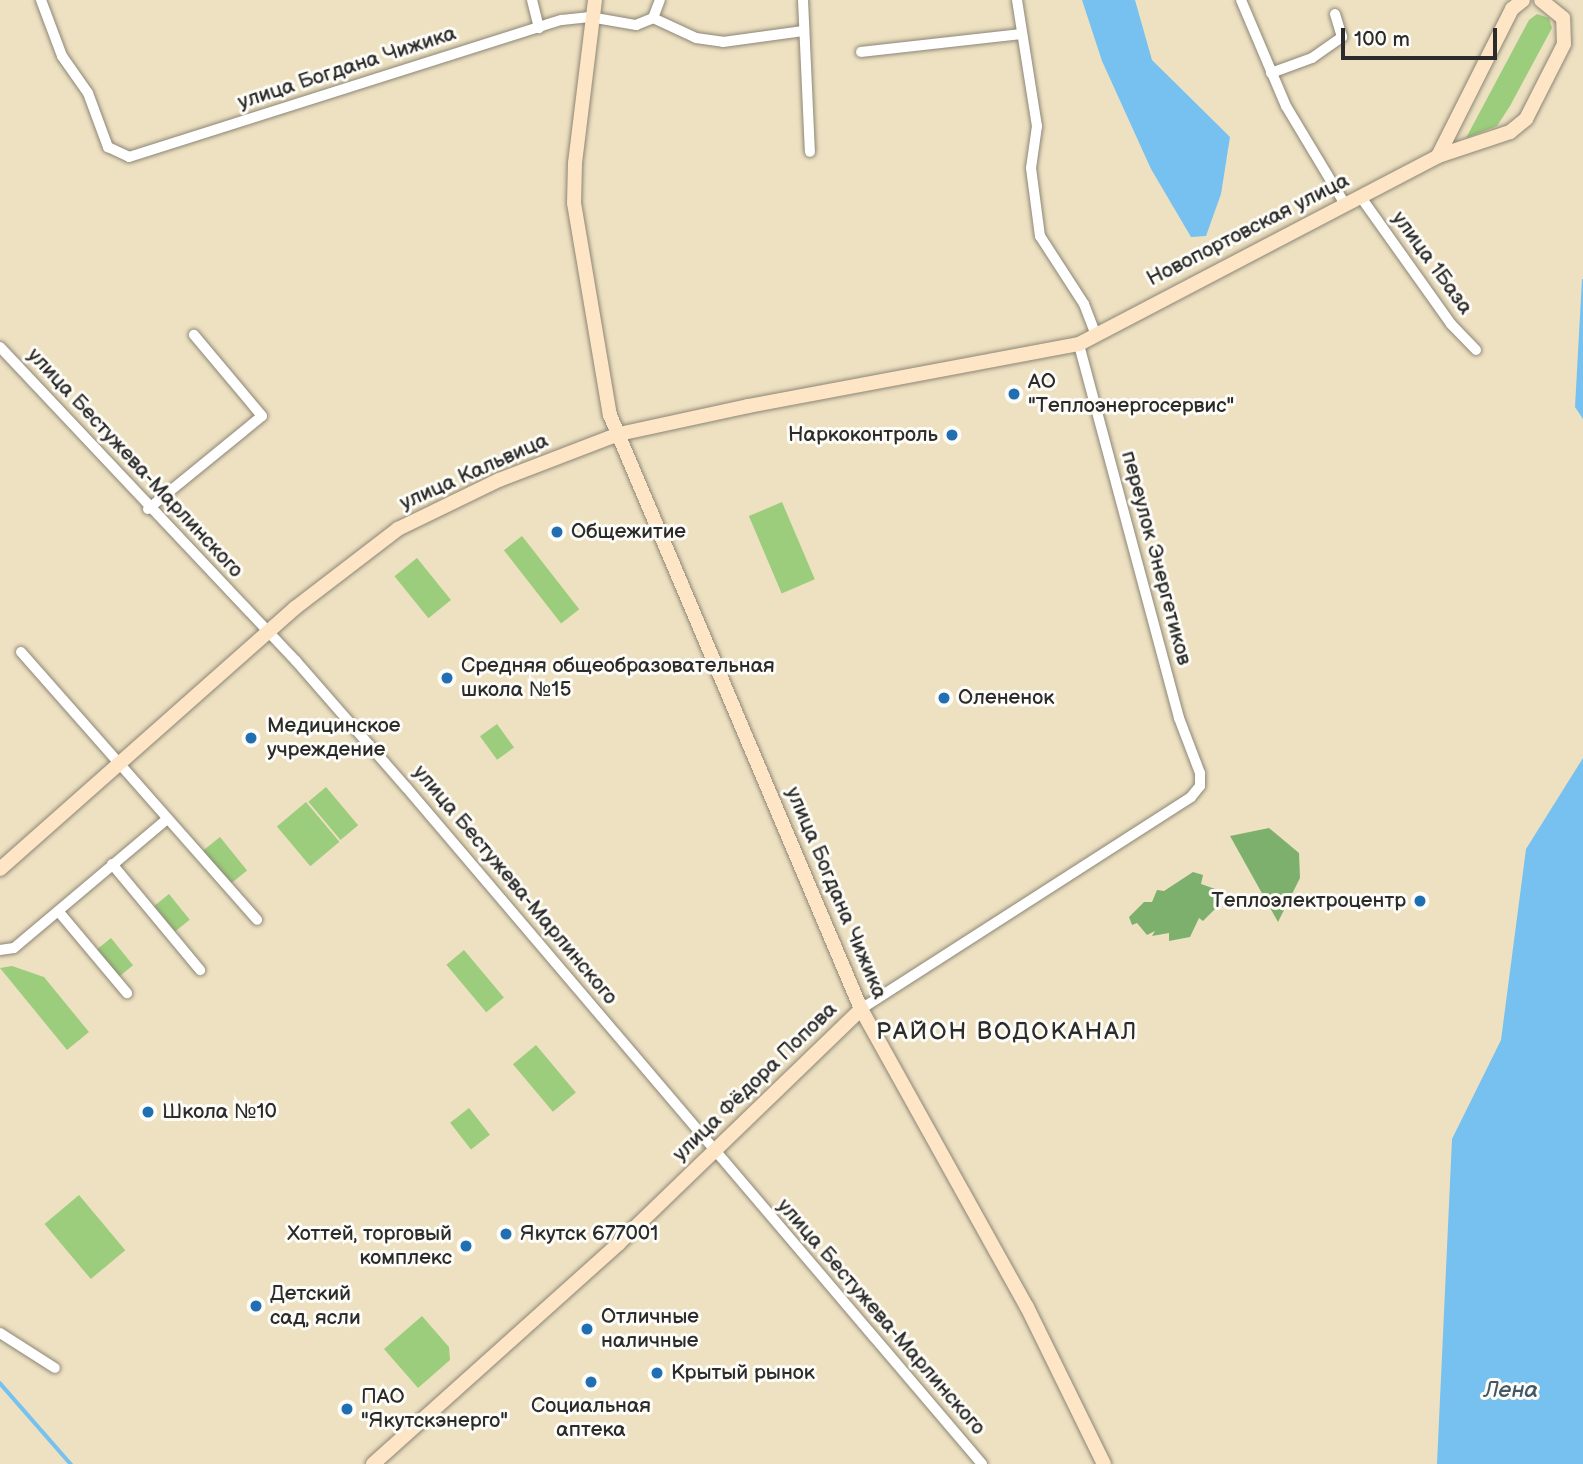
<!DOCTYPE html>
<meta charset="utf-8">
<style>
body{margin:0}
#map{position:relative;width:1583px;height:1464px;overflow:hidden;background:#eee1c2;font-family:"Balsamiq Sans",sans-serif}
div>[style]{position:absolute}
.green>*{inset:0;background:#9ccd7c;transform-origin:0 0}
.forest>*{inset:0;background:#7db06c}
.water>*{inset:0;background:#76c1ef}
.stream>*{height:3.5px;margin:-1.75px;padding:0 1.75px;transform-origin:1.75px;border-radius:1.75px;background:#76c1ef}
.roads{filter:drop-shadow(0 0 2px #8c8676) drop-shadow(0 0 2px #8c8676)}
.street>*{height:10px;margin:-5px;padding:0 5px;transform-origin:5px;border-radius:5px;background:#fff}
.secondary>*{height:14px;margin:-7px;padding:0 7px;transform-origin:7px;border-radius:7px;background:#fde5c5}
.dots>*{width:19px;height:19px;translate:-50% -50%;box-sizing:border-box;border:4px solid #fdfcf7;border-radius:50%}
span{translate:-50% -50%;white-space:nowrap;text-align:center;line-height:1.15;-webkit-text-stroke:6px #fdfcf7;paint-order:stroke}
.street-label{font-size:21px;color:#2b2b2b}
.poi-label{font-size:21px;color:#2b2b2b}
.left{translate:0 -50%;text-align:left}
.right{translate:-100% -50%;text-align:right}
.water-label{font-size:23px;color:#425866;font-style:italic}
.quarter-label{font-size:24px;color:#2b2b2b;letter-spacing:2px}
.scale{position:absolute;left:1341px;top:28px;width:156px;height:32px;box-sizing:border-box;border:4px solid #2b2b2b;border-top:0;padding-left:9px;font-size:21px;line-height:24px;white-space:nowrap;color:#2b2b2b;-webkit-text-stroke:5px #fdfcf7;paint-order:stroke}
</style>
<div id="map">
<div class="green">
<div style="clip-path:polygon(1537px 14px,1549px 18px,1552px 28px,1510px 106px,1497px 126px,1466px 138px,1529px 20px)"></div>
<div style="left:782px;top:502px;width:84px;height:36px;rotate:67deg"></div>
<div style="left:522px;top:536px;width:93px;height:23px;rotate:52deg"></div>
<div style="left:417px;top:558px;width:54px;height:29px;rotate:51deg"></div>
<div style="left:497px;top:724px;width:29px;height:21px;rotate:54deg"></div>
<div style="left:326px;top:787px;width:50px;height:23px;rotate:50deg"></div>
<div style="left:306px;top:802px;width:52px;height:38px;rotate:50deg"></div>
<div style="left:220px;top:837px;width:43px;height:22px;rotate:51deg"></div>
<div style="left:169px;top:894px;width:33px;height:19px;rotate:51deg"></div>
<div style="left:111px;top:938px;width:35px;height:19px;rotate:51deg"></div>
<div style="left:464px;top:950px;width:62px;height:23px;rotate:50deg"></div>
<div style="clip-path:polygon(12px 966px,44px 977px,89px 1032px,67px 1050px,0 968px)"></div>
<div style="left:536px;top:1045px;width:62px;height:30px;rotate:50deg"></div>
<div style="left:469px;top:1108px;width:34px;height:24px;rotate:52deg"></div>
<div style="left:79px;top:1195px;width:72px;height:45px;rotate:50deg"></div>
<div style="clip-path:polygon(422px 1316px,449px 1347px,450px 1360px,418px 1388px,384px 1349px)"></div>
</div>
<div class="forest">
<div style="clip-path:polygon(1269px 828px,1299px 853px,1300px 878px,1278px 922px,1230px 836px)"></div>
<div style="clip-path:polygon(1193px 872px,1203px 875px,1201px 884px,1221px 891px,1222px 902px,1203px 921px,1199px 918px,1190px 937px,1169px 941px,1169px 933px,1152px 936px,1155px 931px,1147px 935px,1137px 923px,1132px 925px,1129px 917px,1144px 902px,1152px 902px,1157px 890px,1164px 891px)"></div>
</div>
<div class="water">
<div style="clip-path:polygon(1082px 0,1135px 0,1152px 60px,1230px 137px,1221px 194px,1206px 236px,1191px 237px,1151px 169px,1102px 61px)"></div>
<div style="clip-path:polygon(1582px 279px,1583px 279px,1583px 419px,1575px 407px)"></div>
<div style="clip-path:polygon(1583px 758px,1583px 1464px,1437px 1464px,1452px 1139px,1501px 1040px,1526px 849px)"></div>
</div>
<div class="stream">
<div style="left:0;top:1383px;width:108px;rotate:48.8deg"></div>
</div>
<div class="roads">
<div class="street">
<div style="left:41px;top:0;width:60px;rotate:69.4deg"></div>
<div style="left:62px;top:56px;width:45px;rotate:54.9deg"></div>
<div style="left:88px;top:93px;width:58px;rotate:69.7deg"></div>
<div style="left:108px;top:147px;width:23px;rotate:25deg"></div>
<div style="left:129px;top:157px;width:454px;rotate:-17.6deg"></div>
<div style="left:562px;top:20px;width:28px;rotate:-6deg"></div>
<div style="left:590px;top:17px;width:47px;rotate:9.9deg"></div>
<div style="left:636px;top:25px;width:18px;rotate:-22deg"></div>
<div style="left:653px;top:18px;width:47px;rotate:24.9deg"></div>
<div style="left:696px;top:38px;width:27px;rotate:8deg"></div>
<div style="left:723px;top:42px;width:81px;rotate:-7.8deg"></div>
<div style="left:532px;top:0;width:29px;rotate:76deg"></div>
<div style="left:803px;top:0;width:152px;rotate:87.4deg"></div>
<div style="left:1017px;top:0;width:128px;rotate:81deg"></div>
<div style="left:1037px;top:126px;width:42px;rotate:98.1deg"></div>
<div style="left:1031px;top:168px;width:69px;rotate:82.5deg"></div>
<div style="left:1040px;top:236px;width:81px;rotate:57.1deg"></div>
<div style="left:1084px;top:304px;width:33px;rotate:69deg"></div>
<div style="left:1241px;top:0;width:115px;rotate:67deg"></div>
<div style="left:1286px;top:106px;width:114px;rotate:59deg"></div>
<div style="left:653px;top:18px;width:19px;rotate:-69deg"></div>
<div style="left:861px;top:52px;width:161px;rotate:-6.4deg"></div>
<div style="left:1271px;top:73px;width:44px;rotate:-20.1deg"></div>
<div style="left:1312px;top:58px;width:37px;rotate:-35deg"></div>
<div style="left:1342px;top:37px;width:24px;rotate:-107deg"></div>
<div style="left:1360px;top:196px;width:157px;rotate:54.6deg"></div>
<div style="left:1451px;top:324px;width:36px;rotate:46deg"></div>
<div style="left:0;top:347px;width:432px;rotate:46.7deg"></div>
<div style="left:296px;top:661px;width:167px;rotate:48.9deg"></div>
<div style="left:406px;top:787px;width:889px;rotate:49.61deg"></div>
<div style="left:148px;top:509px;width:147px;rotate:-39.2deg"></div>
<div style="left:262px;top:416px;width:106px;rotate:-130deg"></div>
<div style="left:21px;top:652px;width:357px;rotate:48.6deg"></div>
<div style="left:112px;top:864px;width:138px;rotate:50.3deg"></div>
<div style="left:59px;top:912px;width:106px;rotate:50deg"></div>
<div style="left:0;top:950px;width:14px;rotate:-8deg"></div>
<div style="left:14px;top:948px;width:200px;rotate:-40.1deg"></div>
<div style="left:861px;top:1009px;width:392px;rotate:-32.7deg"></div>
<div style="left:1191px;top:797px;width:14px;rotate:-51deg"></div>
<div style="left:1200px;top:786px;width:13px;rotate:-90deg"></div>
<div style="left:1200px;top:773px;width:59px;rotate:-110.9deg"></div>
<div style="left:1179px;top:718px;width:387px;rotate:-105deg"></div>
<div style="left:0;top:1333px;width:65px;rotate:32.5deg"></div>
</div>
<div class="secondary">
<div style="left:595px;top:0;width:164px;rotate:97deg"></div>
<div style="left:575px;top:163px;width:40px;rotate:91.4deg"></div>
<div style="left:574px;top:203px;width:215px;rotate:80.4deg"></div>
<div style="left:610px;top:415px;width:645px;rotate:67.09deg"></div>
<div style="left:861px;top:1009px;width:341px;rotate:60.9deg"></div>
<div style="left:1027px;top:1307px;width:175px;rotate:63.9deg"></div>
<div style="left:1438px;top:156px;width:165px;rotate:-63.3deg"></div>
<div style="left:1512px;top:9px;width:14px;rotate:-39deg"></div>
<div style="left:0;top:869px;width:394px;rotate:-41.5deg"></div>
<div style="left:295px;top:608px;width:130px;rotate:-37.5deg"></div>
<div style="left:398px;top:529px;width:112px;rotate:-25.9deg"></div>
<div style="left:499px;top:480px;width:129px;rotate:-21deg"></div>
<div style="left:619px;top:434px;width:132px;rotate:-12.2deg"></div>
<div style="left:748px;top:406px;width:337px;rotate:-10.6deg"></div>
<div style="left:1079px;top:344px;width:405px;rotate:-27.6deg"></div>
<div style="left:1438px;top:156px;width:76px;rotate:-18.4deg"></div>
<div style="left:1510px;top:132px;width:21px;rotate:-39deg"></div>
<div style="left:1526px;top:119px;width:84px;rotate:-63.1deg"></div>
<div style="left:1564px;top:44px;width:26px;rotate:-92deg"></div>
<div style="left:1563px;top:18px;width:28px;rotate:-141deg"></div>
<div style="left:373px;top:1464px;width:331px;rotate:-41.9deg"></div>
<div style="left:619px;top:1243px;width:337px;rotate:-44deg"></div>
</div>
</div>
<div class="dots">
<div style="left:1014px;top:394px;background:#1f6fb2"></div>
<div style="left:952px;top:435px;background:#1f6fb2"></div>
<div style="left:557px;top:532px;background:#1f6fb2"></div>
<div style="left:447px;top:678px;background:#1f6fb2"></div>
<div style="left:944px;top:698px;background:#1f6fb2"></div>
<div style="left:251px;top:738px;background:#1f6fb2"></div>
<div style="left:1420px;top:901px;background:#1f6fb2"></div>
<div style="left:148px;top:1112px;background:#1f6fb2"></div>
<div style="left:506px;top:1234px;background:#1f6fb2"></div>
<div style="left:466px;top:1246px;background:#1f6fb2"></div>
<div style="left:256px;top:1306px;background:#1f6fb2"></div>
<div style="left:587px;top:1329px;background:#1f6fb2"></div>
<div style="left:657px;top:1373px;background:#1f6fb2"></div>
<div style="left:591px;top:1382px;background:#1f6fb2"></div>
<div style="left:347px;top:1409px;background:#1f6fb2"></div>
</div>
<div class="street-label">
<span style="left:347px;top:68px;rotate:-18deg">улица Богдана Чижика</span>
<span style="left:1248px;top:230px;rotate:-27deg">Новопортовская улица</span>
<span style="left:1432px;top:263px;rotate:54deg">улица 1База</span>
<span style="left:135px;top:463px;rotate:47deg">улица Бестужева-Марлинского</span>
<span style="left:474px;top:472px;rotate:-24deg">улица Кальвица</span>
<span style="left:1156px;top:558px;rotate:75deg">переулок Энергетиков</span>
<span style="left:515px;top:885px;rotate:50deg">улица Бестужева-Марлинского</span>
<span style="left:836px;top:893px;rotate:67deg">улица Богдана Чижика</span>
<span style="left:755px;top:1082px;rotate:-44deg">улица Фёдора Попова</span>
<span style="left:881px;top:1317px;rotate:49deg">улица Бестужева-Марлинского</span>
</div>
<div class="poi-label">
<span class="left" style="left:1028px;top:394px">АО<br>"Теплоэнергосервис"</span>
<span class="right" style="left:938px;top:435px">Наркоконтроль</span>
<span class="left" style="left:571px;top:532px">Общежитие</span>
<span class="left" style="left:461px;top:678px">Средняя общеобразовательная<br>школа №15</span>
<span class="left" style="left:958px;top:698px">Олененок</span>
<span class="left" style="left:267px;top:738px">Медицинское<br>учреждение</span>
<span class="right" style="left:1406px;top:901px">Теплоэлектроцентр</span>
<span class="left" style="left:162px;top:1112px">Школа №10</span>
<span class="right" style="left:452px;top:1246px">Хоттей, торговый<br>комплекс</span>
<span class="left" style="left:520px;top:1234px">Якутск 677001</span>
<span class="left" style="left:270px;top:1306px">Детский<br>сад, ясли</span>
<span class="left" style="left:601px;top:1329px">Отличные<br>наличные</span>
<span class="left" style="left:671px;top:1373px">Крытый рынок</span>
<span class="left" style="left:361px;top:1409px">ПАО<br>"Якутскэнерго"</span>
<span style="left:591px;top:1418px">Социальная<br>аптека</span>
</div>
<div class="water-label">
<span style="left:1511px;top:1390px">Лена</span>
</div>
<div class="quarter-label">
<span style="left:1007px;top:1032px">РАЙОН ВОДОКАНАЛ</span>
</div>
<div class="scale">100 m</div>
</div>
